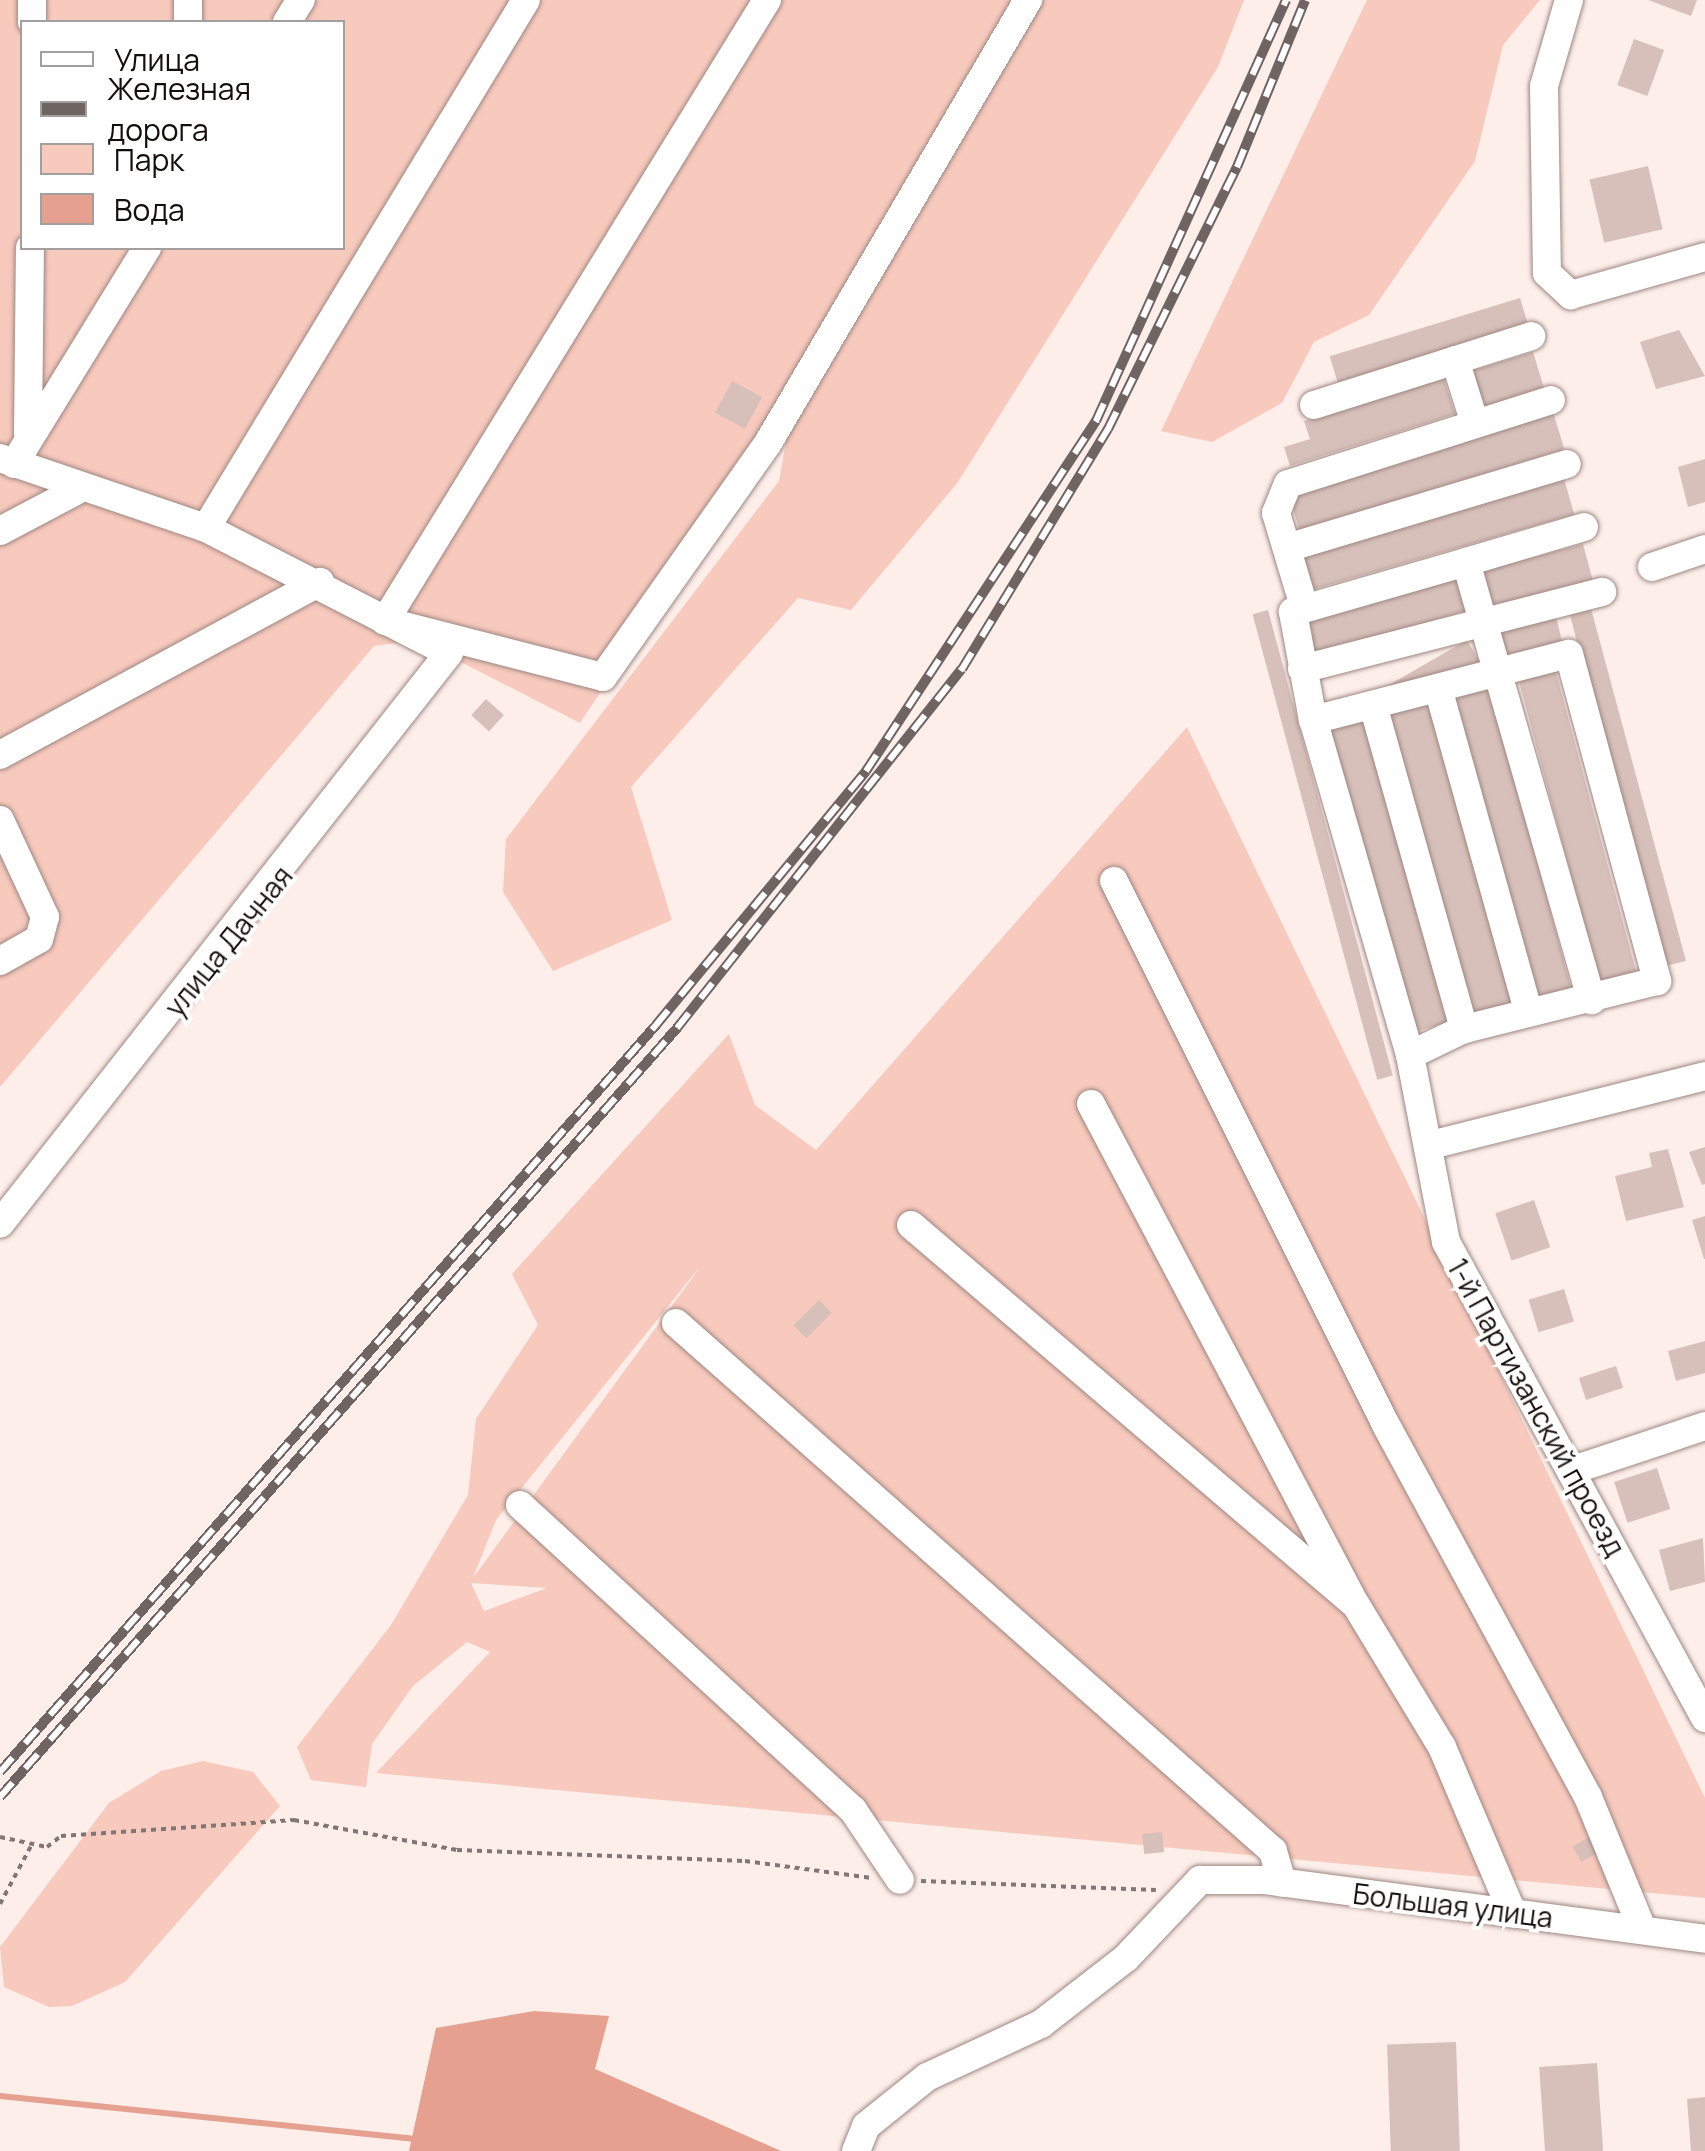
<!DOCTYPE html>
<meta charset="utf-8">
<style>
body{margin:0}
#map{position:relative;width:1705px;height:2151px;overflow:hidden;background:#fdeeea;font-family:Manrope,sans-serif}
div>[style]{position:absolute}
.green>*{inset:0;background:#f8c9bd}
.water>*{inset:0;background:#e5a08f}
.stream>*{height:6px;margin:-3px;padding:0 3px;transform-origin:3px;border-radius:3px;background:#e5a08f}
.building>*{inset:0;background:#d8c0ba;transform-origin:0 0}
.path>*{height:4px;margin-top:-2px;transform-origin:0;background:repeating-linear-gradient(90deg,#817673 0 5px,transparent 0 10px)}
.roads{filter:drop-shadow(0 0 2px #9d8781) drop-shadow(0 0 2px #9d8781)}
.minor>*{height:28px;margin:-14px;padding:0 14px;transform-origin:14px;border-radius:14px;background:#fff}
.rail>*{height:10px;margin-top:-5px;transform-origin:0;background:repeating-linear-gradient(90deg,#fff 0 19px,#6f6461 0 38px);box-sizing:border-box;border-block:2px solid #6f6461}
span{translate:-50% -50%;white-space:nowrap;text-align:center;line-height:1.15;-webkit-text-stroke:8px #fff;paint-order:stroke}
.street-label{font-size:28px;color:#160e0c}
.legend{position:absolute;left:20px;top:20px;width:325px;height:230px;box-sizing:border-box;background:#fff;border:2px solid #a29f9e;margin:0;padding:12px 18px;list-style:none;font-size:30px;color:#160e0c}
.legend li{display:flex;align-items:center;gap:20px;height:50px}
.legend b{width:50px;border:2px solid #a29f9e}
</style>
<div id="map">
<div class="green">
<div style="clip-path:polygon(evenodd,0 0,1244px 0,1218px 67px,958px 482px,851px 610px,798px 598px,631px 787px,672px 920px,553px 971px,503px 892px,506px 839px,779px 481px,788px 431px,840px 331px,580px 723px,418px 640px,374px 646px,0 1087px,0 0,22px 22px,342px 22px,342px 248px,22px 248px,22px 22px)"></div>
<div style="clip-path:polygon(1367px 0,1540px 0,1503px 45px,1475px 161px,1369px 315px,1314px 342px,1282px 403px,1212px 442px,1161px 431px)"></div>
<div style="clip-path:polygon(evenodd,1187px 727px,1705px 1798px,1705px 1898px,376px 1773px,490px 1652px,467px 1642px,413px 1686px,372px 1744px,366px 1787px,311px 1780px,297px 1747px,391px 1625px,468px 1495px,476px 1419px,538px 1325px,512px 1274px,729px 1034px,755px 1105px,816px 1150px,1187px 727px,698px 1269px,698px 1270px,473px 1578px,496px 1520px,698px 1269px,1187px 727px,471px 1583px,547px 1588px,484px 1611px,471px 1583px)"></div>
<div style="clip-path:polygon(203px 1761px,253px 1772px,280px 1806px,125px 1982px,72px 2006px,49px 2007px,4px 1987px,0 1947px,109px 1803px,161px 1771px)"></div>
</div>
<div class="water">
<div style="clip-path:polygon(534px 2011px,609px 2016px,595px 2069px,781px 2151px,409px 2151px,436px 2028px)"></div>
</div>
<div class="stream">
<div style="left:0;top:2096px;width:418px;rotate:5.9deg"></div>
</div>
<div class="building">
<div style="clip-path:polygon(1648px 0,1697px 0,1691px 16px)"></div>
<div style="left:1634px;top:39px;width:32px;height:49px;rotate:20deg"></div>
<div style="left:1648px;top:166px;width:65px;height:60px;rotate:77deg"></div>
<div style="left:1520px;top:298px;width:27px;height:199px;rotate:73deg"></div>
<div style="clip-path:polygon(1679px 330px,1705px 376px,1656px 389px,1640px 342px)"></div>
<div style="left:1533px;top:352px;width:38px;height:70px;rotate:73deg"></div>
<div style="clip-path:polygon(1443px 376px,1455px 414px,1290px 466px,1284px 447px,1310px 439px,1304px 421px)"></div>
<div style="left:732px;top:381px;width:34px;height:36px;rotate:28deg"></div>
<div style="left:1553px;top:412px;width:39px;height:277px;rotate:73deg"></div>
<div style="clip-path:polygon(1705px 459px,1705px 502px,1688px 507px,1678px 467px)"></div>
<div style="left:1563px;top:475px;width:41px;height:277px;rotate:74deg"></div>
<div style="left:1583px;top:544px;width:39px;height:107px;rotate:75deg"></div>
<div style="left:1464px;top:575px;width:35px;height:166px;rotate:74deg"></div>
<div style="clip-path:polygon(1590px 605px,1686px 961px,1661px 967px,1569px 611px)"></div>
<div style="left:1268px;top:610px;width:482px;height:16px;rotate:75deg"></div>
<div style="left:1556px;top:617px;width:32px;height:59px;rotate:76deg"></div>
<div style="left:1467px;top:640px;width:34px;height:158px;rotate:60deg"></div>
<div style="left:1554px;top:665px;width:318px;height:38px;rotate:75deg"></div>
<div style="left:1489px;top:682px;width:321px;height:38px;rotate:75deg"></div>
<div style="left:1429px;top:697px;width:318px;height:43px;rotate:75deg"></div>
<div style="left:486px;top:699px;width:24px;height:22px;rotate:42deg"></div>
<div style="left:1362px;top:715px;width:319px;height:39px;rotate:74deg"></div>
<div style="clip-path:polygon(1705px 1147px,1705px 1184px,1702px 1185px,1689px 1152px)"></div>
<div style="clip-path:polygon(1668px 1149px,1684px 1207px,1626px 1221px,1615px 1176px,1652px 1167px,1649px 1153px)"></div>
<div style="left:1534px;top:1200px;width:50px;height:41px;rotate:71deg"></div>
<div style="clip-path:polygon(1705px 1216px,1705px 1259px,1704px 1259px,1692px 1220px)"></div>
<div style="left:1564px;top:1289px;width:34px;height:37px;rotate:73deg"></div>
<div style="left:819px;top:1300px;width:18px;height:36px;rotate:45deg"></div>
<div style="clip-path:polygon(1705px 1341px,1705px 1373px,1676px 1381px,1668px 1351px)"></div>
<div style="left:1616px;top:1366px;width:23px;height:39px;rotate:72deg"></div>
<div style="left:1657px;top:1468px;width:43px;height:45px;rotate:72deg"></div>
<div style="clip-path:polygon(1703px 1538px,1705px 1582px,1670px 1591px,1659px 1550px)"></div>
<div style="left:1162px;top:1832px;width:20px;height:20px;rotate:84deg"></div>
<div style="left:1591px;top:1836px;width:18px;height:21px;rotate:61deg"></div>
<div style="left:1456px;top:2042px;width:109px;height:69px;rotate:88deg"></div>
<div style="left:1597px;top:2063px;width:88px;height:58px;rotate:86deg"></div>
<div style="clip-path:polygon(1705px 2097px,1705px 2151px,1691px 2151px,1687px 2099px)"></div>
</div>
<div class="path">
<div style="left:0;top:1837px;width:48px;rotate:12deg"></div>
<div style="left:47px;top:1847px;width:18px;rotate:-38deg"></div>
<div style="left:61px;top:1836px;width:234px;rotate:-3.9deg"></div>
<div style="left:294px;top:1820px;width:166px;rotate:10.4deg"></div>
<div style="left:457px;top:1850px;width:288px;rotate:2.2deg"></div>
<div style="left:745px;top:1861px;width:128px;rotate:7.6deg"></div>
<div style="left:921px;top:1881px;width:235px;rotate:2.2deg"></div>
<div style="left:0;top:1904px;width:68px;rotate:-61.9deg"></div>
</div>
<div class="roads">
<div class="minor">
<div style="left:767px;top:0;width:729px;rotate:121.6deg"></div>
<div style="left:385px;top:621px;width:225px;rotate:14.4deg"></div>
<div style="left:603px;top:677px;width:286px;rotate:-54.8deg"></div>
<div style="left:768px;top:443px;width:514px;rotate:-59.59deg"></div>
<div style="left:1569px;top:0;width:90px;rotate:106.2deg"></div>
<div style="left:1544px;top:86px;width:187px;rotate:89.1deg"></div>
<div style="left:1547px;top:273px;width:33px;rotate:43deg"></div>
<div style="left:1571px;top:295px;width:139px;rotate:-15.8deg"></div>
<div style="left:32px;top:22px;width:22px;rotate:-90deg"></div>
<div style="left:188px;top:22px;width:22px;rotate:-90deg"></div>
<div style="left:287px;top:22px;width:26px;rotate:-58deg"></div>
<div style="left:1455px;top:360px;width:67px;rotate:72.6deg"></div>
<div style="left:1314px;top:405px;width:228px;rotate:-17.6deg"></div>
<div style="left:28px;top:433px;width:185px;rotate:-89.4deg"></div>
<div style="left:0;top:458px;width:218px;rotate:18.8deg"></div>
<div style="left:206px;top:528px;width:273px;rotate:27.2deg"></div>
<div style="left:449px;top:653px;width:726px;rotate:128.18deg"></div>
<div style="left:14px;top:464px;width:254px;rotate:-58.4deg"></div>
<div style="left:206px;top:528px;width:617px;rotate:-58.78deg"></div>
<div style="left:0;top:531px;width:86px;rotate:-27.8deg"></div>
<div style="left:1287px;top:548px;width:292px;rotate:-16.7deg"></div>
<div style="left:1466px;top:562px;width:123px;rotate:-16.5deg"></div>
<div style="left:1652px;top:567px;width:56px;rotate:-18.8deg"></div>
<div style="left:1303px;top:603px;width:94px;rotate:-106.7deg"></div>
<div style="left:1276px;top:513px;width:31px;rotate:-68deg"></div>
<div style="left:1288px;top:484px;width:276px;rotate:-17.7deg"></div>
<div style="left:1302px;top:669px;width:310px;rotate:-14.4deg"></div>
<div style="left:1438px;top:688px;width:337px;rotate:74.4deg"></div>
<div style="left:1373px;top:705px;width:337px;rotate:74.3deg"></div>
<div style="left:1313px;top:720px;width:110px;rotate:-100.5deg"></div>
<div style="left:1293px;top:612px;width:180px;rotate:-16.1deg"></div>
<div style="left:1466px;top:562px;width:456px;rotate:74deg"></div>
<div style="left:0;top:755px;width:364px;rotate:-28.4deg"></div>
<div style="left:0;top:820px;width:107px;rotate:65.1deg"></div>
<div style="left:45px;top:917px;width:23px;rotate:105deg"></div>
<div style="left:39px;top:939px;width:45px;rotate:150.6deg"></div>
<div style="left:1114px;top:881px;width:608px;rotate:63.43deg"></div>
<div style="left:1386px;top:1425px;width:423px;rotate:61.5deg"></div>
<div style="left:1588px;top:1797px;width:139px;rotate:67.7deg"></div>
<div style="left:1410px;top:1055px;width:349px;rotate:-106.1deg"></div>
<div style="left:1313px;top:720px;width:264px;rotate:-14.5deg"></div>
<div style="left:1569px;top:654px;width:339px;rotate:74.9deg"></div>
<div style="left:1657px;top:981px;width:199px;rotate:166deg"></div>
<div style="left:1464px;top:1029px;width:60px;rotate:154.3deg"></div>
<div style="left:1410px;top:1055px;width:190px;rotate:79.1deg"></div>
<div style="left:1446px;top:1242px;width:542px;rotate:61.45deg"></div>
<div style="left:1091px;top:1104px;width:561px;rotate:62.16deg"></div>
<div style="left:1431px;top:1145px;width:283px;rotate:-14.1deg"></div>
<div style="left:911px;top:1225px;width:585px;rotate:40.5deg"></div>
<div style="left:1356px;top:1605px;width:166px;rotate:58.8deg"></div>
<div style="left:1442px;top:1747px;width:181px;rotate:67deg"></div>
<div style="left:676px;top:1323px;width:797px;rotate:41.49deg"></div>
<div style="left:1273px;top:1851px;width:33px;rotate:74deg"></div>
<div style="left:1576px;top:1469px;width:136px;rotate:-18.4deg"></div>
<div style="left:520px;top:1505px;width:452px;rotate:42.5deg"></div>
<div style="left:853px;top:1810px;width:84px;rotate:56.1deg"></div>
<div style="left:856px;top:2151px;width:27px;rotate:-68deg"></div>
<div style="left:866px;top:2126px;width:78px;rotate:-38.8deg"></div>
<div style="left:927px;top:2077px;width:126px;rotate:-24.9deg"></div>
<div style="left:1041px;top:2024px;width:108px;rotate:-37.8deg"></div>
<div style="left:1126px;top:1958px;width:108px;rotate:-46.5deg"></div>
<div style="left:1200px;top:1880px;width:64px"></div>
<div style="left:1264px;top:1880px;width:445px;rotate:7.6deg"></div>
</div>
</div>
<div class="rail">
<div style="left:0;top:1772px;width:994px;rotate:-48.71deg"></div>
<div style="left:656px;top:1025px;width:330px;rotate:-50.4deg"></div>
<div style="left:866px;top:771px;width:419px;rotate:-56.7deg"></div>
<div style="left:1096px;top:421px;width:462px;rotate:-65.7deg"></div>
<div style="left:0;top:1797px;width:1025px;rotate:-48.64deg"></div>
<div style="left:677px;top:1028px;width:458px;rotate:-51.6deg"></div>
<div style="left:962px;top:669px;width:281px;rotate:-58.7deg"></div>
<div style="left:1108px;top:429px;width:292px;rotate:-63.8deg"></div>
<div style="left:1237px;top:167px;width:180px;rotate:-67.8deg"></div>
</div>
<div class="street-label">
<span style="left:228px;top:941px;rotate:-51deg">улица Дачная</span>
<span style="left:1537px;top:1407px;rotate:61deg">1-й Партизанский проезд</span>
<span style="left:1453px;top:1905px;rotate:7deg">Большая улица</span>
</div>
<ul class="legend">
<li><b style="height:12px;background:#fff"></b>Улица</li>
<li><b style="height:12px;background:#6f6461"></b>Железная дорога</li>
<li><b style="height:28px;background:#f8c9bd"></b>Парк</li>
<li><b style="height:28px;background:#e5a08f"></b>Вода</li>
</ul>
</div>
